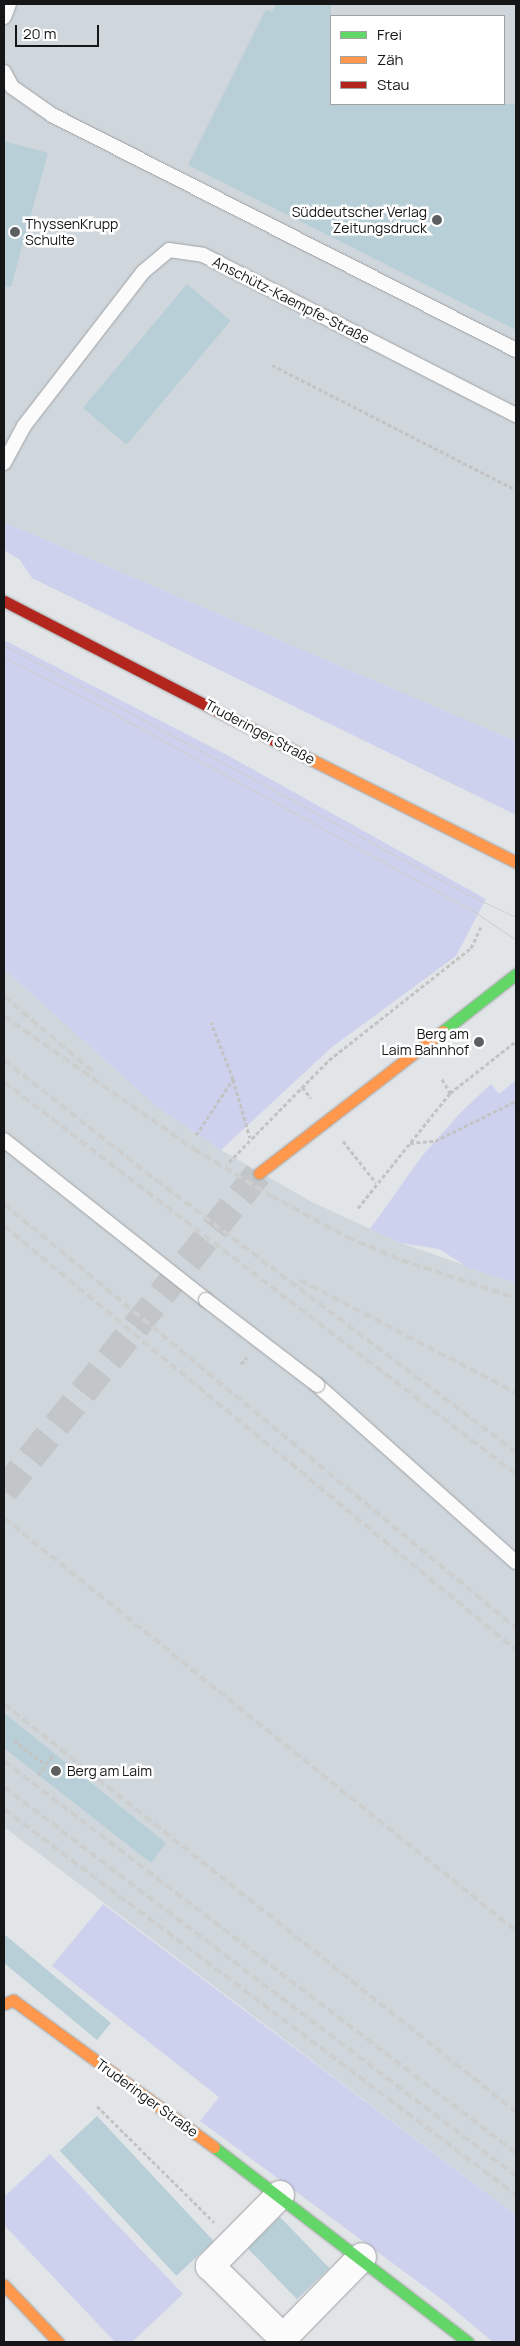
<!DOCTYPE html>
<meta charset="utf-8">
<style>
body{margin:0}
#map{position:relative;width:520px;height:2346px;overflow:hidden;background:#e2e5e7;font-family:Manrope,sans-serif}
div>[style]{position:absolute}
.built>*{inset:0;background:#cfd7dd}
.green>*{inset:0;background:#ced1ee}
.building>*{inset:0;background:#b8cfd7;transform-origin:0 0}
.secondary-tunnel>*{height:28px;margin-top:-14px;transform-origin:0;background:repeating-linear-gradient(90deg,#c3c6c8 0 28px,transparent 0 42px)}
.path>*{height:3px;margin-top:-1.5px;transform-origin:0;background:repeating-linear-gradient(90deg,#c3c3c4 0 4px,transparent 0 6.5px)}
.roads{filter:drop-shadow(0 0 1px #a1a2a4) drop-shadow(0 0 1px #a1a2a4)}
.lane>*{height:14px;margin:-7px;padding:0 7px;transform-origin:7px;border-radius:7px;background:#fbfbfb}
.street>*{height:28px;margin:-14px;padding:0 14px;transform-origin:14px;border-radius:14px;background:#fbfbfb}
.fast>*{height:11px;margin:-5.5px;padding:0 5.5px;transform-origin:5.5px;border-radius:5.5px;background:#63d668}
.slow>*{height:11px;margin:-5.5px;padding:0 5.5px;transform-origin:5.5px;border-radius:5.5px;background:#ff974d}
.jam>*{height:11px;margin:-5.5px;padding:0 5.5px;transform-origin:5.5px;border-radius:5.5px;background:#b3261e}
.tram>*{height:1px;margin:-0.5px;padding:0 0.5px;transform-origin:0.5px;border-radius:0.5px;background:#cdcece}
.rail>*{height:4px;margin-top:-2px;transform-origin:0;background:repeating-linear-gradient(90deg,#cdcece 0 8px,transparent 0 12px)}
.bridges{filter:drop-shadow(0 0 1px #a1a2a4) drop-shadow(0 0 1px #a1a2a4)}
.lane-bridge>*{height:14px;margin:-7px;padding:0 7px;transform-origin:7px;border-radius:7px;background:#fbfbfb}
.dots>*{width:14px;height:14px;translate:-50% -50%;box-sizing:border-box;border:2px solid #fff;border-radius:50%}
span{translate:-50% -50%;white-space:nowrap;text-align:center;line-height:1.15;-webkit-text-stroke:5px #fff;paint-order:stroke}
.poi-label{font-size:14px;color:#141617}
.right{translate:-100% -50%;text-align:right}
.left{translate:0 -50%;text-align:left}
.street-label{font-size:14px;color:#141617}
.frame{position:absolute;inset:0;border:5px solid #141617;pointer-events:none}
.legend{position:absolute;left:330px;top:15px;width:175px;height:90px;box-sizing:border-box;background:#fff;border:1px solid #a1a2a2;margin:0;padding:6px 9px;list-style:none;font-size:15px;color:#141617}
.legend li{display:flex;align-items:center;gap:10px;height:25px}
.legend b{width:25px;border:1px solid #a1a2a2}
.scale{position:absolute;left:15px;top:25px;width:84px;height:22px;box-sizing:border-box;border:2px solid #141617;border-top:0;padding-left:6px;font-size:15px;line-height:18px;white-space:nowrap;color:#141617;-webkit-text-stroke:4px #fff;paint-order:stroke}
</style>
<div id="map">
<div class="built">
<div style="clip-path:polygon(evenodd,4px 4px,516px 4px,516px 741px,4px 522px,4px 4px,331px 16px,504px 16px,504px 104px,331px 104px,331px 16px)"></div>
<div style="clip-path:polygon(4px 969px,157px 1107px,221px 1150px,312px 1202px,401px 1243px,516px 1283px,516px 2215px,4px 1827px)"></div>
</div>
<div class="green">
<div style="clip-path:polygon(4px 522px,516px 741px,516px 815px,32px 578px,20px 560px,4px 550px)"></div>
<div style="clip-path:polygon(4px 640px,227px 755px,486px 899px,456px 956px,332px 1047px,221px 1150px,157px 1107px,4px 969px)"></div>
<div style="clip-path:polygon(516px 1080px,516px 1283px,469px 1268px,439px 1249px,401px 1243px,370px 1229px,422px 1156px,460px 1113px,491px 1084px,499px 1094px)"></div>
<div style="clip-path:polygon(103px 1904px,516px 2215px,516px 2342px,493px 2342px,444px 2301px,200px 2121px,219px 2097px,52px 1966px)"></div>
<div style="clip-path:polygon(50px 2154px,183px 2294px,132px 2342px,115px 2342px,4px 2225px,4px 2197px)"></div>
</div>
<div class="building">
<div style="clip-path:polygon(276px 4px,331px 4px,331px 104px,516px 104px,516px 330px,188px 165px,266px 9px,272px 12px)"></div>
<div style="clip-path:polygon(4px 141px,48px 153px,11px 287px,4px 286px)"></div>
<div style="left:187px;top:284px;width:57px;height:162px;rotate:40deg"></div>
<div style="clip-path:polygon(4px 1713px,166px 1843px,151px 1863px,4px 1748px)"></div>
<div style="clip-path:polygon(4px 1934px,111px 2023px,97px 2040px,4px 1963px)"></div>
<div style="left:97px;top:2116px;width:171px;height:51px;rotate:47deg"></div>
<div style="left:280px;top:2217px;width:71px;height:45px;rotate:46deg"></div>
</div>
<div class="secondary-tunnel">
<div style="left:4px;top:1491px;width:408px;rotate:-51.3deg"></div>
</div>
<div class="path">
<div style="left:272px;top:365px;width:274px;rotate:27.1deg"></div>
<div style="left:233px;top:1079px;width:61px;rotate:73.9deg"></div>
<div style="left:442px;top:1079px;width:16px;rotate:60deg"></div>
<div style="left:302px;top:1087px;width:14px;rotate:51deg"></div>
<div style="left:196px;top:1135px;width:67px;rotate:-56.5deg"></div>
<div style="left:233px;top:1079px;width:61px;rotate:-111.1deg"></div>
<div style="left:343px;top:1141px;width:53px;rotate:51.8deg"></div>
<div style="left:410px;top:1143px;width:25px;rotate:-5deg"></div>
<div style="left:435px;top:1141px;width:90px;rotate:-26.3deg"></div>
<div style="left:229px;top:1162px;width:143px;rotate:-45.6deg"></div>
<div style="left:329px;top:1060px;width:181px;rotate:-38.3deg"></div>
<div style="left:471px;top:948px;width:23px;rotate:-65deg"></div>
<div style="left:358px;top:1208px;width:147px;rotate:-51.3deg"></div>
<div style="left:450px;top:1093px;width:84px;rotate:-38.2deg"></div>
<div style="left:241px;top:1364px;width:9px;rotate:-49deg"></div>
<div style="left:14px;top:1740px;width:39px;rotate:38deg"></div>
<div style="left:38px;top:1775px;width:26px;rotate:-53deg"></div>
<div style="left:97px;top:2106px;width:165px;rotate:44.8deg"></div>
</div>
<div class="roads">
<div class="lane">
<div style="left:4px;top:17px;width:14px;rotate:-69deg"></div>
<div style="left:4px;top:72px;width:17px;rotate:62deg"></div>
<div style="left:12px;top:87px;width:49px;rotate:35deg"></div>
<div style="left:52px;top:115px;width:520px;rotate:26.86deg"></div>
<div style="left:4px;top:463px;width:42px;rotate:-61.6deg"></div>
<div style="left:24px;top:426px;width:195px;rotate:-52.3deg"></div>
<div style="left:143px;top:272px;width:34px;rotate:-40deg"></div>
<div style="left:169px;top:250px;width:34px;rotate:8deg"></div>
<div style="left:203px;top:255px;width:352px;rotate:27.1deg"></div>
<div style="left:4px;top:1140px;width:258px;rotate:38.4deg"></div>
<div style="left:317px;top:1385px;width:266px;rotate:41.7deg"></div>
</div>
<div class="street">
<div style="left:280px;top:2195px;width:100px;rotate:134.6deg"></div>
<div style="left:210px;top:2266px;width:103px;rotate:44.6deg"></div>
<div style="left:283px;top:2338px;width:113px;rotate:-45.7deg"></div>
</div>
<div class="fast">
<div style="left:443px;top:1031px;width:93px;rotate:-38deg"></div>
<div style="left:214px;top:2147px;width:320px;rotate:37.5deg"></div>
</div>
<div class="slow">
<div style="left:302px;top:755px;width:239px;rotate:26.6deg"></div>
<div style="left:259px;top:1173px;width:232px;rotate:-37.7deg"></div>
<div style="left:4px;top:2004px;width:10px;rotate:-24deg"></div>
<div style="left:13px;top:2000px;width:249px;rotate:36.2deg"></div>
<div style="left:4px;top:2285px;width:79px;rotate:46.5deg"></div>
</div>
<div class="jam">
<div style="left:4px;top:601px;width:335px;rotate:27.3deg"></div>
</div>
</div>
<div class="tram">
<div style="left:4px;top:645px;width:523px;rotate:28.28deg"></div>
<div style="left:465px;top:893px;width:56px;rotate:25.2deg"></div>
<div style="left:4px;top:657px;width:108px;rotate:27deg"></div>
<div style="left:100px;top:706px;width:428px;rotate:28.8deg"></div>
<div style="left:475px;top:912px;width:50px;rotate:34.3deg"></div>
</div>
<div class="rail">
<div style="left:4px;top:996px;width:116px;rotate:40.4deg"></div>
<div style="left:4px;top:1016px;width:232px;rotate:35deg"></div>
<div style="left:194px;top:1149px;width:90px;rotate:31.4deg"></div>
<div style="left:271px;top:1196px;width:86px;rotate:28.3deg"></div>
<div style="left:347px;top:1237px;width:59px;rotate:23.1deg"></div>
<div style="left:401px;top:1260px;width:121px;rotate:18.3deg"></div>
<div style="left:4px;top:1060px;width:194px;rotate:38.3deg"></div>
<div style="left:156px;top:1180px;width:451px;rotate:37.1deg"></div>
<div style="left:4px;top:1082px;width:645px;rotate:37.44deg"></div>
<div style="left:4px;top:1204px;width:665px;rotate:39.63deg"></div>
<div style="left:4px;top:1226px;width:665px;rotate:39.63deg"></div>
<div style="left:300px;top:1280px;width:244px;rotate:27.6deg"></div>
<div style="left:4px;top:1518px;width:658px;rotate:38.89deg"></div>
<div style="left:4px;top:1704px;width:655px;rotate:38.55deg"></div>
<div style="left:4px;top:1761px;width:645px;rotate:37.44deg"></div>
<div style="left:4px;top:1787px;width:643px;rotate:37.23deg"></div>
<div style="left:4px;top:1809px;width:641px;rotate:37.01deg"></div>
</div>
<div class="bridges">
<div class="lane-bridge">
<div style="left:206px;top:1300px;width:140px;rotate:37.4deg"></div>
</div>
</div>
<div class="dots">
<div style="left:437px;top:220px;background:#5c5e60"></div>
<div style="left:15px;top:232px;background:#5c5e60"></div>
<div style="left:479px;top:1042px;background:#5c5e60"></div>
<div style="left:56px;top:1771px;background:#5c5e60"></div>
</div>
<div class="poi-label">
<span class="right" style="left:427px;top:220px">Süddeutscher Verlag<br>Zeitungsdruck</span>
<span class="left" style="left:25px;top:232px">ThyssenKrupp<br>Schulte</span>
<span class="right" style="left:469px;top:1042px">Berg am<br>Laim Bahnhof</span>
<span class="left" style="left:67px;top:1771px">Berg am Laim</span>
</div>
<div class="street-label">
<span style="left:291px;top:300px;rotate:27deg">Anschütz-Kaempfe-Straße</span>
<span style="left:260px;top:732px;rotate:28deg">Truderinger Straße</span>
<span style="left:147px;top:2098px;rotate:36deg">Truderinger Straße</span>
</div>
<div class="frame"></div>
<ul class="legend">
<li><b style="height:6px;background:#63d668"></b>Frei</li>
<li><b style="height:6px;background:#ff974d"></b>Zäh</li>
<li><b style="height:6px;background:#b3261e"></b>Stau</li>
</ul>
<div class="scale">20 m</div>
</div>
